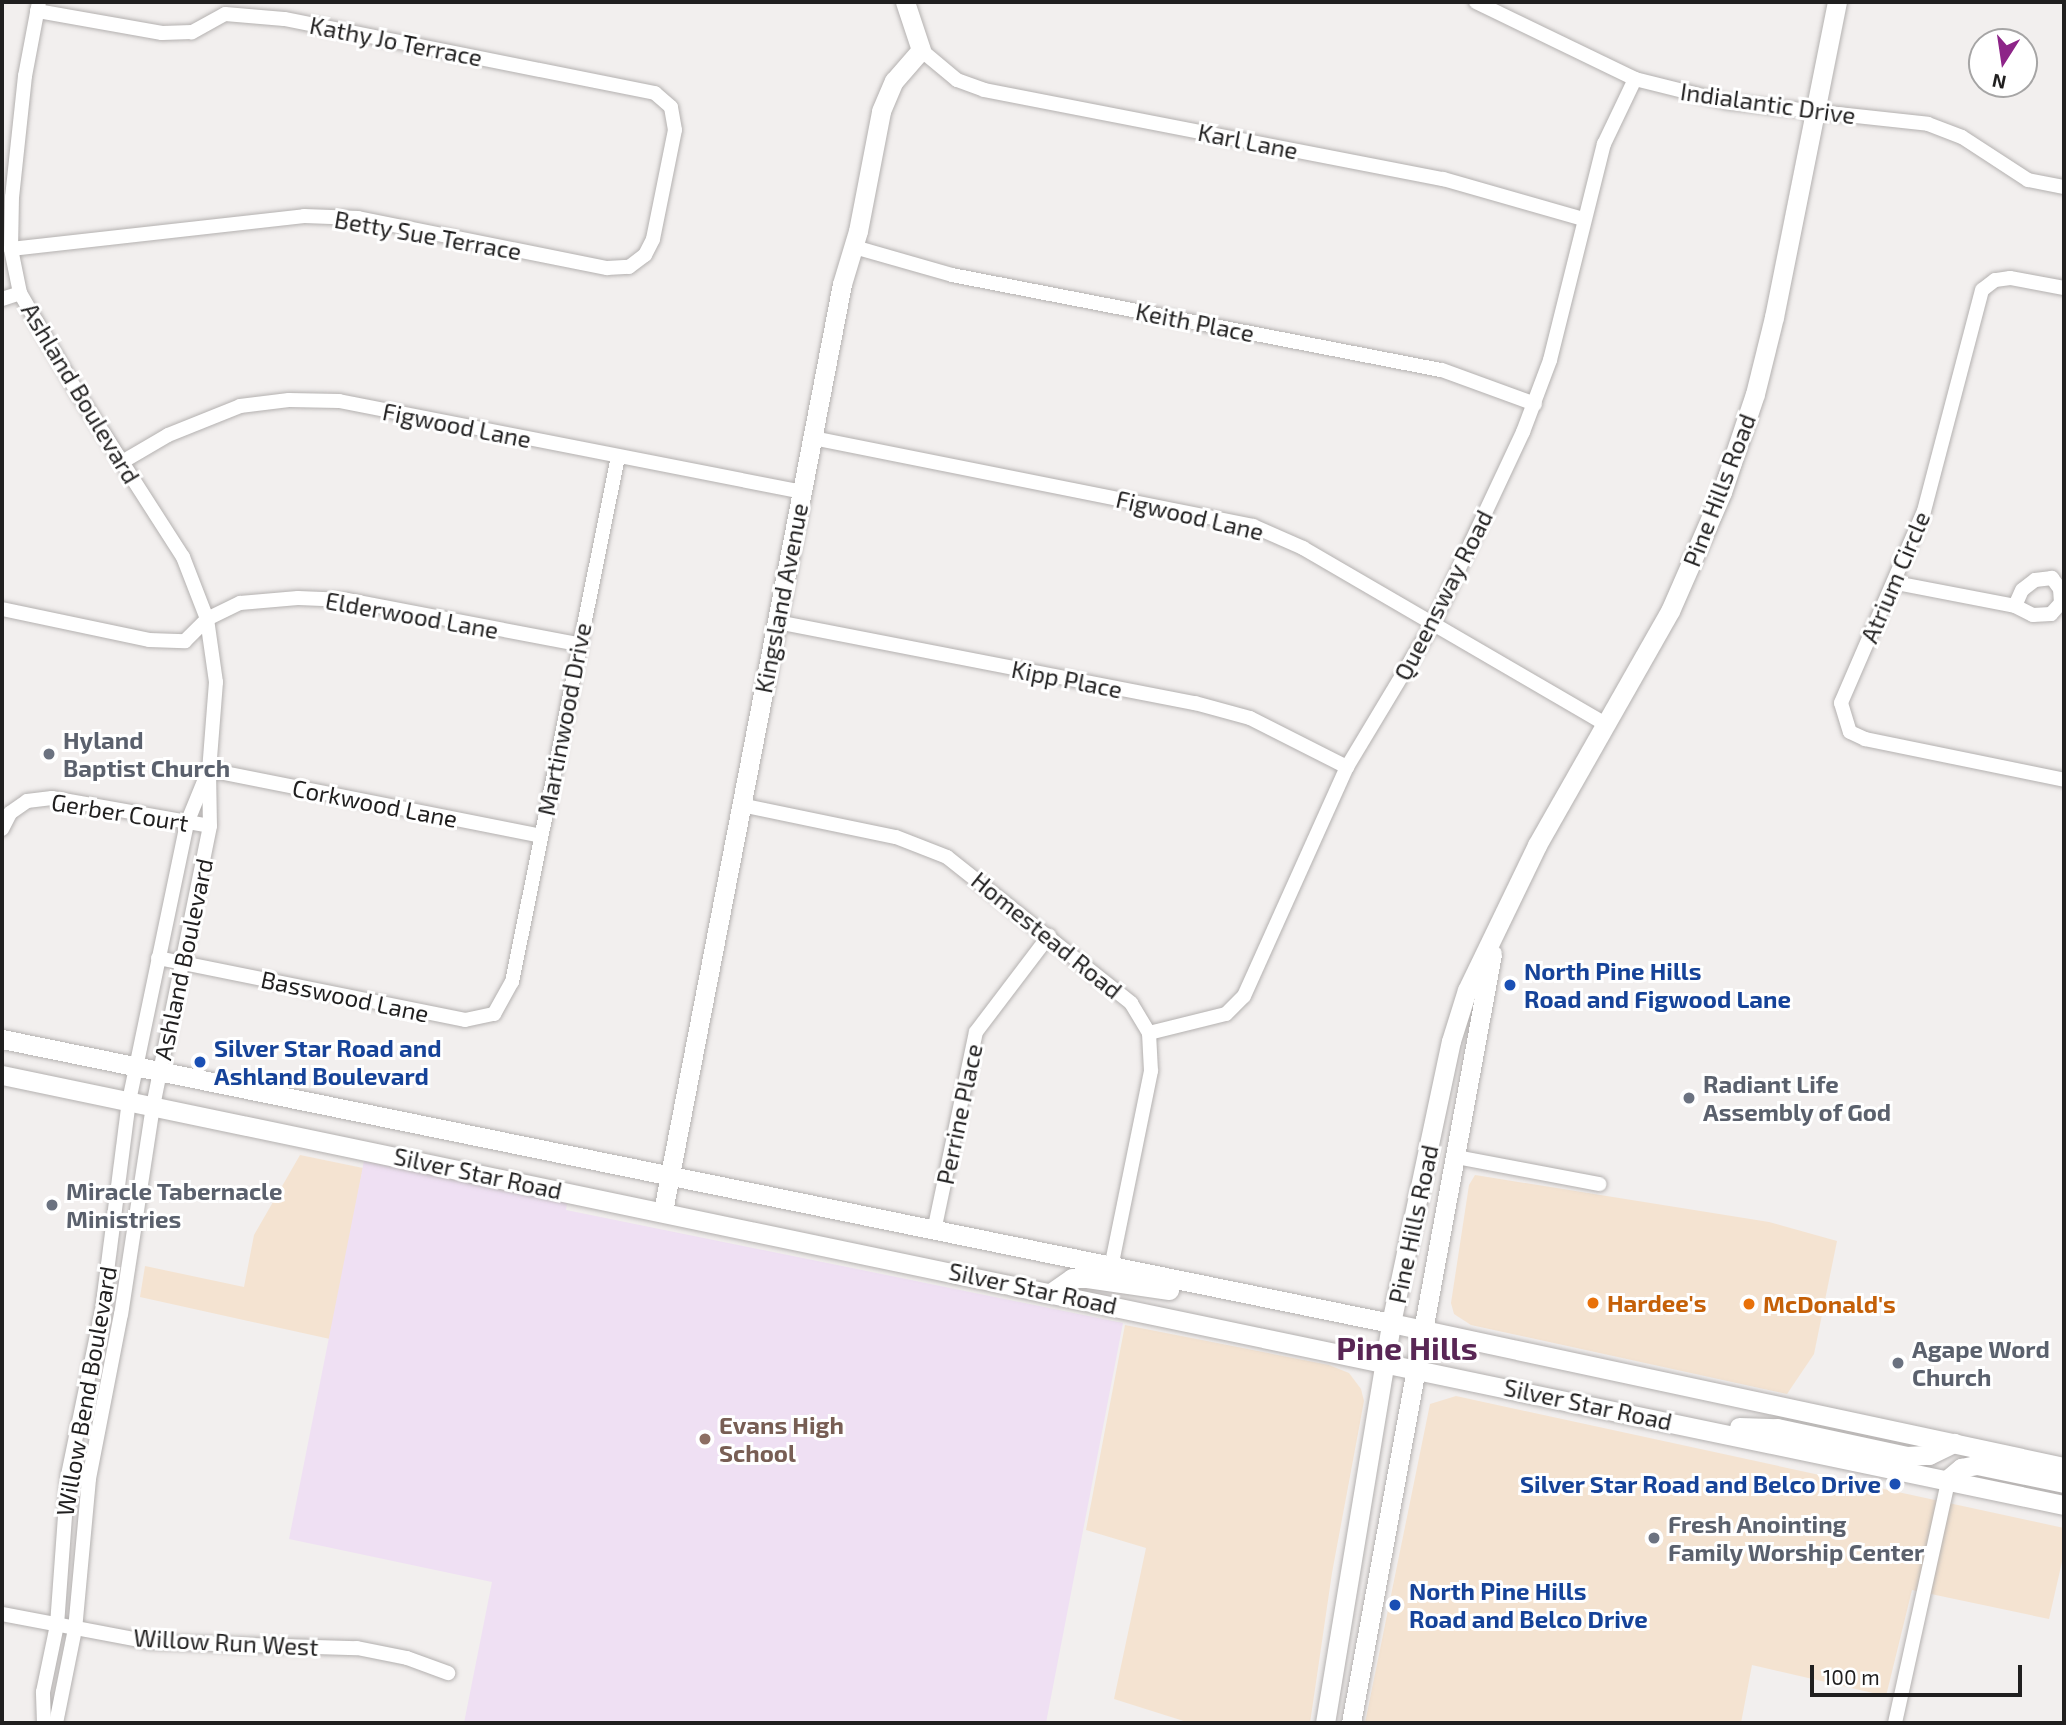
<!DOCTYPE html>
<style>
body{margin:0}
#map{position:relative;width:2066px;height:1725px;overflow:hidden;background:#f2efee;font-family:"Exo 2",sans-serif}
div>[style]{position:absolute}
.commercial>*{inset:0;background:#f4e3d1}
.education>*{inset:0;background:#efe0f3}
.roads{filter:drop-shadow(0 0 2px #b4b1b0) drop-shadow(0 0 2px #b4b1b0)}
.street>*{height:14px;margin:-7px;padding:0 7px;transform-origin:7px;border-radius:7px;background:#fff}
.secondary>*{height:19px;margin:-9.5px;padding:0 9.5px;transform-origin:9.5px;border-radius:9.5px;background:#fff}
.dots>*{width:19px;height:19px;translate:-50% -50%;box-sizing:border-box;border:4px solid #fff;border-radius:50%}
span{translate:-50% -50%;white-space:nowrap;text-align:center;line-height:1.15;-webkit-text-stroke:6px #fff;paint-order:stroke}
.street-label{font-size:24px;color:#201f1f}
.worship-label{font-size:24px;color:#5b616d;font-weight:700}
.left{translate:0 -50%;text-align:left}
.transit-label{font-size:24px;color:#164399;font-weight:700}
.right{translate:-100% -50%;text-align:right}
.food-label{font-size:24px;color:#c56008;font-weight:700}
.education-label{font-size:24px;color:#785e54;font-weight:700}
.district-label{font-size:32px;color:#592655;font-weight:700}
.frame{position:absolute;inset:0;border:4px solid #201f1f;pointer-events:none}
.north{position:absolute;left:1968px;top:28px;width:70px;height:70px;box-sizing:border-box;background:#fff;border:2px solid #a6a5a5;border-radius:50%;rotate:192deg;font-size:19px;font-weight:700;line-height:28px;text-align:center;color:#201f1f}
.north::after{content:'';display:block;margin:auto;width:24px;height:32px;background:#8d2488;clip-path:polygon(50% 0,100% 100%,50% 72%,0 100%)}
.scale{position:absolute;left:1810px;top:1665px;width:212px;height:32px;box-sizing:border-box;border:4px solid #201f1f;border-top:0;padding-left:9px;font-size:21px;line-height:24px;white-space:nowrap;color:#201f1f;-webkit-text-stroke:5px #fff;paint-order:stroke}
</style>
<div id="map">
<div class="commercial">
<div style="clip-path:polygon(300px 1155px,363px 1168px,330px 1339px,140px 1297px,145px 1266px,244px 1287px,254px 1235px)"></div>
<div style="clip-path:polygon(1475px 1175px,1769px 1222px,1837px 1241px,1814px 1354px,1787px 1394px,1471px 1325px,1454px 1314px,1451px 1303px,1469px 1185px)"></div>
<div style="clip-path:polygon(1125px 1325px,1329px 1365px,1349px 1373px,1361px 1389px,1364px 1401px,1332px 1573px,1310px 1723px,1190px 1723px,1114px 1699px,1146px 1548px,1086px 1530px)"></div>
<div style="clip-path:polygon(1456px 1396px,2064px 1528px,2064px 1553px,2049px 1619px,1912px 1590px,1886px 1696px,1752px 1665px,1741px 1723px,1365px 1723px,1430px 1404px)"></div>
</div>
<div class="education">
<div style="clip-path:polygon(364px 1161px,567px 1203px,566px 1210px,1123px 1323px,1046px 1723px,464px 1723px,492px 1582px,289px 1539px)"></div>
</div>
<div class="roads">
<div class="street">
<div style="left:39px;top:2px;width:75px;rotate:100.7deg"></div>
<div style="left:25px;top:76px;width:122px;rotate:96.1deg"></div>
<div style="left:12px;top:197px;width:52px;rotate:91.1deg"></div>
<div style="left:11px;top:249px;width:45px;rotate:78.4deg"></div>
<div style="left:20px;top:293px;width:118px;rotate:60deg"></div>
<div style="left:79px;top:395px;width:193px;rotate:57.3deg"></div>
<div style="left:183px;top:557px;width:66px;rotate:68.8deg"></div>
<div style="left:207px;top:619px;width:64px;rotate:81.9deg"></div>
<div style="left:216px;top:682px;width:88px;rotate:94.5deg"></div>
<div style="left:209px;top:770px;width:56px;rotate:89deg"></div>
<div style="left:210px;top:826px;width:286px;rotate:101.5deg"></div>
<div style="left:153px;top:1106px;width:210px;rotate:98.7deg"></div>
<div style="left:121px;top:1314px;width:168px;rotate:101deg"></div>
<div style="left:89px;top:1479px;width:151px;rotate:95.3deg"></div>
<div style="left:75px;top:1629px;width:96px;rotate:101.4deg"></div>
<div style="left:1476px;top:2px;width:177px;rotate:25.8deg"></div>
<div style="left:1635px;top:79px;width:95px;rotate:14deg"></div>
<div style="left:1727px;top:102px;width:202px;rotate:6.2deg"></div>
<div style="left:1928px;top:124px;width:36px;rotate:21deg"></div>
<div style="left:1962px;top:137px;width:79px;rotate:33.1deg"></div>
<div style="left:2028px;top:180px;width:37px;rotate:11deg"></div>
<div style="left:921px;top:50px;width:47px;rotate:39.8deg"></div>
<div style="left:957px;top:80px;width:29px;rotate:20deg"></div>
<div style="left:984px;top:90px;width:468px;rotate:11deg"></div>
<div style="left:1443px;top:179px;width:146px;rotate:15.9deg"></div>
<div style="left:854px;top:247px;width:102px;rotate:15.9deg"></div>
<div style="left:952px;top:275px;width:499px;rotate:11deg"></div>
<div style="left:1442px;top:370px;width:99px;rotate:20.1deg"></div>
<div style="left:11px;top:249px;width:295px;rotate:-6.4deg"></div>
<div style="left:304px;top:216px;width:54px;rotate:2.1deg"></div>
<div style="left:358px;top:218px;width:254px;rotate:11.4deg"></div>
<div style="left:607px;top:268px;width:22px;rotate:-3deg"></div>
<div style="left:629px;top:267px;width:20px;rotate:-37deg"></div>
<div style="left:645px;top:255px;width:18px;rotate:-63deg"></div>
<div style="left:653px;top:239px;width:111px;rotate:-78.6deg"></div>
<div style="left:675px;top:130px;width:23px;rotate:-100deg"></div>
<div style="left:671px;top:107px;width:21px;rotate:-139deg"></div>
<div style="left:655px;top:93px;width:378px;rotate:-168.7deg"></div>
<div style="left:284px;top:19px;width:59px;rotate:-175.2deg"></div>
<div style="left:225px;top:14px;width:38px;rotate:151deg"></div>
<div style="left:192px;top:32px;width:30px;rotate:178deg"></div>
<div style="left:162px;top:33px;width:127px;rotate:-170deg"></div>
<div style="left:2064px;top:288px;width:55px;rotate:-169.5deg"></div>
<div style="left:2010px;top:278px;width:15px;rotate:172deg"></div>
<div style="left:1995px;top:280px;width:16px;rotate:142deg"></div>
<div style="left:1982px;top:290px;width:228px;rotate:104.7deg"></div>
<div style="left:1924px;top:511px;width:209px;rotate:113.4deg"></div>
<div style="left:1841px;top:703px;width:30px;rotate:73deg"></div>
<div style="left:1850px;top:732px;width:17px;rotate:25deg"></div>
<div style="left:1865px;top:739px;width:203px;rotate:11.6deg"></div>
<div style="left:2px;top:299px;width:19px;rotate:-18deg"></div>
<div style="left:813px;top:438px;width:449px;rotate:11.3deg"></div>
<div style="left:1253px;top:526px;width:55px;rotate:23.7deg"></div>
<div style="left:1303px;top:548px;width:350px;rotate:30.2deg"></div>
<div style="left:122px;top:462px;width:53px;rotate:-30.4deg"></div>
<div style="left:168px;top:435px;width:78px;rotate:-21.9deg"></div>
<div style="left:240px;top:406px;width:49px;rotate:-7deg"></div>
<div style="left:289px;top:400px;width:50px;rotate:1.1deg"></div>
<div style="left:339px;top:401px;width:472px;rotate:11.1deg"></div>
<div style="left:1896px;top:583px;width:121px;rotate:10.9deg"></div>
<div style="left:2015px;top:606px;width:20px;rotate:27deg"></div>
<div style="left:2033px;top:615px;width:18px;rotate:-3deg"></div>
<div style="left:2051px;top:614px;width:15px;rotate:-48deg"></div>
<div style="left:2061px;top:603px;width:14px;rotate:-94deg"></div>
<div style="left:2060px;top:589px;width:14px;rotate:-126deg"></div>
<div style="left:2052px;top:578px;width:17px;rotate:173deg"></div>
<div style="left:2035px;top:580px;width:16px;rotate:142deg"></div>
<div style="left:2022px;top:590px;width:17px;rotate:114deg"></div>
<div style="left:2px;top:609px;width:150px;rotate:11.9deg"></div>
<div style="left:149px;top:640px;width:36px;rotate:2deg"></div>
<div style="left:185px;top:641px;width:31px;rotate:-45deg"></div>
<div style="left:207px;top:619px;width:37px;rotate:-26deg"></div>
<div style="left:240px;top:603px;width:58px;rotate:-4.9deg"></div>
<div style="left:298px;top:598px;width:49px;rotate:2.3deg"></div>
<div style="left:347px;top:600px;width:234px;rotate:10.8deg"></div>
<div style="left:777px;top:622px;width:426px;rotate:11deg"></div>
<div style="left:1195px;top:703px;width:57px;rotate:15.3deg"></div>
<div style="left:1250px;top:718px;width:109px;rotate:26.8deg"></div>
<div style="left:209px;top:770px;width:338px;rotate:11.2deg"></div>
<div style="left:741px;top:805px;width:158px;rotate:11.7deg"></div>
<div style="left:896px;top:837px;width:55px;rotate:21.4deg"></div>
<div style="left:947px;top:857px;width:235px;rotate:38.4deg"></div>
<div style="left:1131px;top:1003px;width:35px;rotate:59deg"></div>
<div style="left:1149px;top:1033px;width:38px;rotate:87deg"></div>
<div style="left:1151px;top:1071px;width:200px;rotate:101.5deg"></div>
<div style="left:2px;top:829px;width:18px;rotate:-63deg"></div>
<div style="left:10px;top:813px;width:21px;rotate:-35deg"></div>
<div style="left:27px;top:801px;width:25px;rotate:-7deg"></div>
<div style="left:52px;top:798px;width:160px;rotate:10deg"></div>
<div style="left:158px;top:958px;width:313px;rotate:11.4deg"></div>
<div style="left:465px;top:1020px;width:30px;rotate:-12deg"></div>
<div style="left:494px;top:1014px;width:37px;rotate:-61deg"></div>
<div style="left:512px;top:982px;width:536px;rotate:-78.59deg"></div>
<div style="left:1149px;top:1033px;width:79px;rotate:-13.9deg"></div>
<div style="left:1226px;top:1014px;width:25px;rotate:-45deg"></div>
<div style="left:1244px;top:996px;width:251px;rotate:-65.8deg"></div>
<div style="left:1347px;top:767px;width:167px;rotate:-59deg"></div>
<div style="left:1433px;top:624px;width:212px;rotate:-64.9deg"></div>
<div style="left:1523px;top:432px;width:77px;rotate:-69.4deg"></div>
<div style="left:1550px;top:360px;width:223px;rotate:-76deg"></div>
<div style="left:1604px;top:144px;width:72px;rotate:-64.5deg"></div>
<div style="left:1456px;top:1157px;width:146px;rotate:10.7deg"></div>
<div style="left:934px;top:1231px;width:203px;rotate:-78.1deg"></div>
<div style="left:976px;top:1032px;width:121px;rotate:-52.8deg"></div>
<div style="left:2px;top:1614px;width:151px;rotate:10.7deg"></div>
<div style="left:150px;top:1642px;width:207px;rotate:1.7deg"></div>
<div style="left:357px;top:1648px;width:51px;rotate:11.3deg"></div>
<div style="left:407px;top:1658px;width:44px;rotate:20.1deg"></div>
<div style="left:44px;top:1723px;width:31px;rotate:-92deg"></div>
<div style="left:43px;top:1692px;width:68px;rotate:-78.2deg"></div>
<div style="left:57px;top:1625px;width:150px;rotate:-85.8deg"></div>
<div style="left:68px;top:1475px;width:167px;rotate:-78.3deg"></div>
<div style="left:102px;top:1311px;width:212px;rotate:-82.7deg"></div>
<div style="left:129px;top:1101px;width:284px;rotate:-78.2deg"></div>
<div style="left:187px;top:823px;width:53px;rotate:-67.8deg"></div>
<div style="left:1895px;top:1723px;width:251px;rotate:-77.6deg"></div>
</div>
<div class="secondary">
<div style="left:2px;top:1039px;width:1418px;rotate:11.56deg"></div>
<div style="left:1391px;top:1323px;width:688px;rotate:12.08deg"></div>
<div style="left:2px;top:1075px;width:2106px;rotate:11.78deg"></div>
<div style="left:663px;top:1211px;width:944px;rotate:-79.07deg"></div>
<div style="left:842px;top:284px;width:55px;rotate:-73.2deg"></div>
<div style="left:858px;top:231px;width:122px;rotate:-79.1deg"></div>
<div style="left:881px;top:111px;width:33px;rotate:-67deg"></div>
<div style="left:894px;top:81px;width:41px;rotate:-48.9deg"></div>
<div style="left:921px;top:50px;width:51px;rotate:-108.4deg"></div>
<div style="left:1052px;top:1292px;width:24px;rotate:-35deg"></div>
<div style="left:1072px;top:1278px;width:15px"></div>
<div style="left:1087px;top:1278px;width:83px;rotate:8.3deg"></div>
<div style="left:1739px;top:1427px;width:38px;rotate:2deg"></div>
<div style="left:1777px;top:1428px;width:133px;rotate:12.2deg"></div>
<div style="left:1907px;top:1456px;width:22px;rotate:-3deg"></div>
<div style="left:1929px;top:1455px;width:28px;rotate:-26deg"></div>
<div style="left:1949px;top:1478px;width:16px;rotate:-40deg"></div>
<div style="left:1961px;top:1468px;width:16px;rotate:-11deg"></div>
<div style="left:1977px;top:1465px;width:89px;rotate:11.7deg"></div>
<div style="left:1325px;top:1723px;width:405px;rotate:-80.6deg"></div>
<div style="left:1391px;top:1323px;width:288px;rotate:-78deg"></div>
<div style="left:1451px;top:1041px;width:53px;rotate:-72.6deg"></div>
<div style="left:1467px;top:990px;width:161px;rotate:-64.2deg"></div>
<div style="left:1537px;top:845px;width:269px;rotate:-60.4deg"></div>
<div style="left:1670px;top:611px;width:130px;rotate:-66.4deg"></div>
<div style="left:1722px;top:492px;width:103px;rotate:-71.4deg"></div>
<div style="left:1755px;top:394px;width:79px;rotate:-76.1deg"></div>
<div style="left:1774px;top:317px;width:321px;rotate:-78.7deg"></div>
<div style="left:1351px;top:1723px;width:782px;rotate:-79.61deg"></div>
</div>
</div>
<div class="dots">
<div style="left:49px;top:754px;background:#6b7280"></div>
<div style="left:1510px;top:985px;background:#1a4fb4"></div>
<div style="left:200px;top:1062px;background:#1a4fb4"></div>
<div style="left:1689px;top:1098px;background:#6b7280"></div>
<div style="left:52px;top:1205px;background:#6b7280"></div>
<div style="left:1593px;top:1303px;background:#e8710a"></div>
<div style="left:1749px;top:1304px;background:#e8710a"></div>
<div style="left:1898px;top:1363px;background:#6b7280"></div>
<div style="left:705px;top:1439px;background:#8d6e63"></div>
<div style="left:1895px;top:1484px;background:#1a4fb4"></div>
<div style="left:1654px;top:1538px;background:#6b7280"></div>
<div style="left:1395px;top:1605px;background:#1a4fb4"></div>
</div>
<div class="street-label">
<span style="left:396px;top:41px;rotate:11deg">Kathy Jo Terrace</span>
<span style="left:1768px;top:103px;rotate:8deg">Indialantic Drive</span>
<span style="left:1248px;top:141px;rotate:11deg">Karl Lane</span>
<span style="left:428px;top:235px;rotate:10deg">Betty Sue Terrace</span>
<span style="left:1195px;top:322px;rotate:11deg">Keith Place</span>
<span style="left:81px;top:393px;rotate:59deg">Ashland Boulevard</span>
<span style="left:457px;top:425px;rotate:11deg">Figwood Lane</span>
<span style="left:1719px;top:490px;rotate:-69deg">Pine Hills Road</span>
<span style="left:1190px;top:515px;rotate:13deg">Figwood Lane</span>
<span style="left:1895px;top:577px;rotate:-67deg">Atrium Circle</span>
<span style="left:1443px;top:595px;rotate:-63deg">Queensway Road</span>
<span style="left:781px;top:598px;rotate:-79deg">Kingsland Avenue</span>
<span style="left:412px;top:615px;rotate:10deg">Elderwood Lane</span>
<span style="left:1067px;top:679px;rotate:11deg">Kipp Place</span>
<span style="left:564px;top:719px;rotate:-79deg">Martinwood Drive</span>
<span style="left:375px;top:803px;rotate:11deg">Corkwood Lane</span>
<span style="left:120px;top:812px;rotate:9deg">Gerber Court</span>
<span style="left:1047px;top:935px;rotate:39deg">Homestead Road</span>
<span style="left:183px;top:959px;rotate:-78deg">Ashland Boulevard</span>
<span style="left:345px;top:996px;rotate:12deg">Basswood Lane</span>
<span style="left:959px;top:1114px;rotate:-78deg">Perrine Place</span>
<span style="left:478px;top:1173px;rotate:12deg">Silver Star Road</span>
<span style="left:1413px;top:1224px;rotate:-78deg">Pine Hills Road</span>
<span style="left:1033px;top:1288px;rotate:12deg">Silver Star Road</span>
<span style="left:86px;top:1391px;rotate:-80deg">Willow Bend Boulevard</span>
<span style="left:1588px;top:1404px;rotate:12deg">Silver Star Road</span>
<span style="left:226px;top:1642px;rotate:3deg">Willow Run West</span>
</div>
<div class="worship-label">
<span class="left" style="left:63px;top:754px">Hyland<br>Baptist Church</span>
<span class="left" style="left:1703px;top:1098px">Radiant Life<br>Assembly of God</span>
<span class="left" style="left:66px;top:1205px">Miracle Tabernacle<br>Ministries</span>
<span class="left" style="left:1912px;top:1363px">Agape Word<br>Church</span>
<span class="left" style="left:1668px;top:1538px">Fresh Anointing<br>Family Worship Center</span>
</div>
<div class="transit-label">
<span class="left" style="left:1524px;top:985px">North Pine Hills<br>Road and Figwood Lane</span>
<span class="left" style="left:214px;top:1062px">Silver Star Road and<br>Ashland Boulevard</span>
<span class="right" style="left:1881px;top:1484px">Silver Star Road and Belco Drive</span>
<span class="left" style="left:1409px;top:1605px">North Pine Hills<br>Road and Belco Drive</span>
</div>
<div class="food-label">
<span class="left" style="left:1607px;top:1303px">Hardee's</span>
<span class="left" style="left:1763px;top:1304px">McDonald's</span>
</div>
<div class="education-label">
<span class="left" style="left:719px;top:1439px">Evans High<br>School</span>
</div>
<div class="district-label">
<span style="left:1407px;top:1347px">Pine Hills</span>
</div>
<div class="frame"></div>
<div class="north">N</div>
<div class="scale">100 m</div>
</div>
